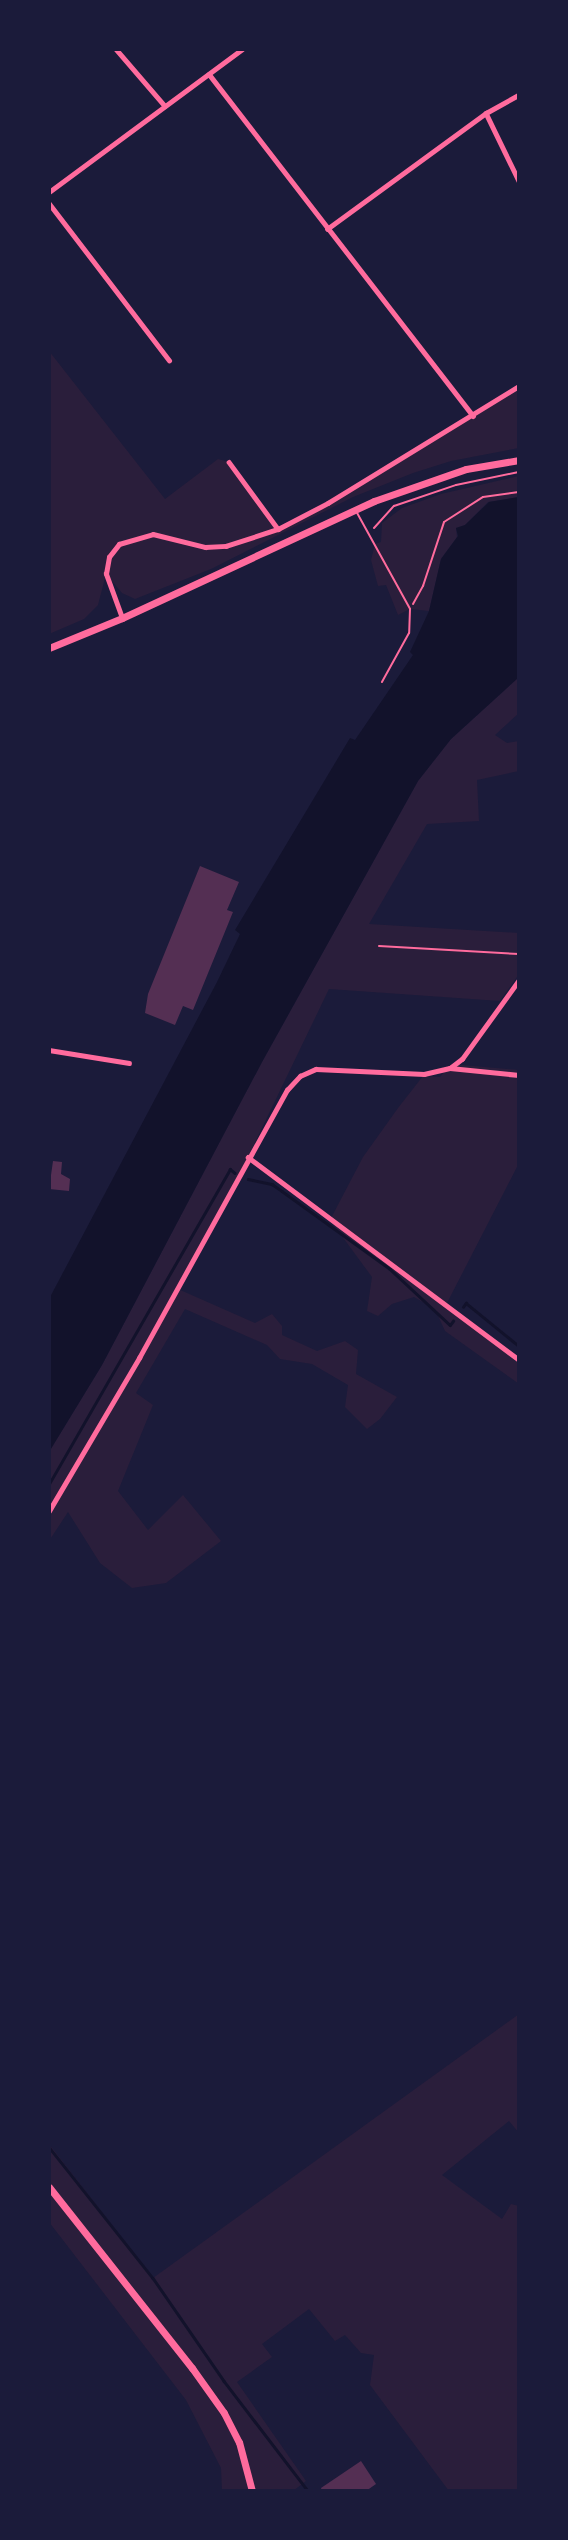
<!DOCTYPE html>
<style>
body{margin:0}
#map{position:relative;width:568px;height:2540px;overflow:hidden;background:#1b1b3a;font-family:"Fira Sans Condensed",sans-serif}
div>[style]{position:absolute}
.green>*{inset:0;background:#2a1e3b}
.water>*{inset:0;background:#12122b}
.stream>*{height:2.5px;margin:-1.25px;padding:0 1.25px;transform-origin:1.25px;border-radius:1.25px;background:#12122b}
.building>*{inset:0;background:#542f53}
.path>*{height:2px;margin:-1px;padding:0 1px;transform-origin:1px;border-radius:1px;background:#ff6b9d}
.service>*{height:2px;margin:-1px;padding:0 1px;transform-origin:1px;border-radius:1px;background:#ff6b9d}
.minor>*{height:4.5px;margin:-2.25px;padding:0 2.25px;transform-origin:2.25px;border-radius:2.25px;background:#ff6b9d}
.primary>*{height:7px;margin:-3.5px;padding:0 3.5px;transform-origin:3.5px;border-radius:3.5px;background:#ff6b9d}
span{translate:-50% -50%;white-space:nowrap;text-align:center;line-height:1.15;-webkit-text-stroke:5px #1b1b3a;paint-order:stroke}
.frame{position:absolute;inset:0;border:51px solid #1b1b3a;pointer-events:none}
</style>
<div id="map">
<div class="green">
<div style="clip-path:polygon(49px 351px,165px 499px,218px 459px,229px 462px,278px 529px,519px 390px,519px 448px,451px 461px,413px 473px,353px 497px,211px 569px,135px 599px,122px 593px,106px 574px,98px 605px,84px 619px,49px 634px)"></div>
<div style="clip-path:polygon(519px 476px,519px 497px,488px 502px,465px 525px,456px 528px,457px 537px,441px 559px,429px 611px,410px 609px,398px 615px,386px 585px,378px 586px,371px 560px,375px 544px,381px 542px,382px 523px,402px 508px,441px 494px)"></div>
<div style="clip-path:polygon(519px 677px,519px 713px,495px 735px,507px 743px,519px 741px,519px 771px,477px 780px,479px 821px,427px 824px,369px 924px,519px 933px,519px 974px,500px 1001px,329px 989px,248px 1157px,178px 1289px,255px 1323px,272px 1314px,282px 1326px,282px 1335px,317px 1351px,345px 1341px,358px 1350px,356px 1374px,397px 1397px,380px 1419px,367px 1429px,345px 1407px,348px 1385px,312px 1364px,280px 1359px,267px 1345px,185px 1309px,136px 1393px,153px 1405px,118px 1491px,148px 1530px,183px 1495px,221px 1541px,166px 1583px,132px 1588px,100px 1563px,68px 1512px,49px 1541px,49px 1452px,102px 1365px,262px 1062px,418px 781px,451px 739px)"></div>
<div style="clip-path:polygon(451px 1064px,519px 1070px,519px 1163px,446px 1305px,519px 1360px,519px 1384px,445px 1331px,435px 1309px,414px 1297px,392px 1304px,378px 1316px,367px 1311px,372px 1277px,330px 1220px,363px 1157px,398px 1108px,423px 1076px,440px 1077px)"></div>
<div style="clip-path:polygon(519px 2014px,519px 2133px,509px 2121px,442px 2175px,502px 2219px,511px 2204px,519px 2206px,519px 2491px,449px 2491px,370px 2385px,374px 2355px,361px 2353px,345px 2335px,335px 2341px,309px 2309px,262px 2344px,272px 2357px,237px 2382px,306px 2481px,293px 2491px,222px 2491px,221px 2468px,186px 2400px,49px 2222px,49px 2144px,153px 2278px)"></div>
</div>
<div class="water">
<div style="clip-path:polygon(519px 497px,519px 677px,451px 739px,418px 781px,262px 1062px,102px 1365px,49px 1452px,49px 1299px,217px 982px,240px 934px,235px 930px,350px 738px,355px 740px,413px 655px,410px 652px,429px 611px,441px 559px,458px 536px,456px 528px,465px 525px,489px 502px)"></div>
</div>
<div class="stream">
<div style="left:248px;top:1179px;width:25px;rotate:12deg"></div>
<div style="left:272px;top:1184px;width:12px;rotate:35deg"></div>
<div style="left:282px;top:1191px;width:133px;rotate:35.8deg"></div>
<div style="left:390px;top:1269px;width:82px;rotate:43deg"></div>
<div style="left:450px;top:1325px;width:5px;rotate:-53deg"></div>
<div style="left:463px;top:1307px;width:5px;rotate:-53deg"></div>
<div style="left:466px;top:1303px;width:68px;rotate:39.1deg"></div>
<div style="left:49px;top:1484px;width:363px;rotate:-60.1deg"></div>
<div style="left:230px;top:1169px;width:6px;rotate:39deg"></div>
<div style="left:49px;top:2147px;width:167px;rotate:51.6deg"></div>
<div style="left:153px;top:2278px;width:125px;rotate:55.4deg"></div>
<div style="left:224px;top:2381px;width:138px;rotate:52.6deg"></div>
</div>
<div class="building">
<div style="clip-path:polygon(200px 866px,239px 882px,227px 910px,233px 912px,193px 1010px,183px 1006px,175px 1025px,145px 1013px,148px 994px)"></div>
<div style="clip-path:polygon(53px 1161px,62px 1162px,61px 1174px,70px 1179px,69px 1191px,49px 1189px)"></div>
<div style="clip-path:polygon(361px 2461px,376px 2484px,366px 2491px,322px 2491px,321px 2488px)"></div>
</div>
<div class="path">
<div style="left:374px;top:528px;width:30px;rotate:-48deg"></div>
<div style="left:394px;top:506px;width:65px;rotate:-18.7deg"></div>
<div style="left:456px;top:485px;width:64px;rotate:-11.7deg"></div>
<div style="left:413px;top:604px;width:21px;rotate:-61deg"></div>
<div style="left:423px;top:586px;width:67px;rotate:-71.8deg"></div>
<div style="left:444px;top:522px;width:46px;rotate:-32.7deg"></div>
<div style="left:483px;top:497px;width:36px;rotate:-8deg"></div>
<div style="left:379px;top:946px;width:140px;rotate:3.3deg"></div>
</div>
<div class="service">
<div style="left:356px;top:511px;width:112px;rotate:61.1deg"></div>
<div style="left:410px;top:609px;width:24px;rotate:92deg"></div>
<div style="left:409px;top:633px;width:56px;rotate:118.9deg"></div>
</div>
<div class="minor">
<div style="left:116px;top:49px;width:75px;rotate:49.3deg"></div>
<div style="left:209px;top:74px;width:432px;rotate:52.3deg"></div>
<div style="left:486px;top:113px;width:76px;rotate:64.1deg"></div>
<div style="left:49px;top:192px;width:240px;rotate:-36.5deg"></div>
<div style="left:49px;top:203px;width:198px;rotate:52.6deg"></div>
<div style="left:327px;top:229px;width:197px;rotate:-36.1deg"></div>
<div style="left:486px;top:113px;width:38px;rotate:-29deg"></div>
<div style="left:229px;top:462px;width:83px;rotate:53.8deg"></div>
<div style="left:122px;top:618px;width:47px;rotate:-110deg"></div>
<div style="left:106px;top:574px;width:17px;rotate:-80deg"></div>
<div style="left:109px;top:557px;width:16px;rotate:-52deg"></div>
<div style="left:119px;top:544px;width:35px;rotate:-16deg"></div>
<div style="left:153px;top:534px;width:54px;rotate:14deg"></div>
<div style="left:205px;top:547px;width:21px;rotate:-3deg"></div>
<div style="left:226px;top:546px;width:55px;rotate:-18.1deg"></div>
<div style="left:278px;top:529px;width:56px;rotate:-27.5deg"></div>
<div style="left:328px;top:503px;width:224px;rotate:-31.5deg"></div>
<div style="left:49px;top:1050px;width:81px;rotate:9.2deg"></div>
<div style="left:450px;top:1068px;width:69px;rotate:5.8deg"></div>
<div style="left:248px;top:1157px;width:339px;rotate:36.8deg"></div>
<div style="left:49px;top:1511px;width:178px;rotate:-59.5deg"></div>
<div style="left:139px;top:1358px;width:306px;rotate:-61.1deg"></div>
<div style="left:287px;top:1090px;width:19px;rotate:-47deg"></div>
<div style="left:300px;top:1076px;width:17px;rotate:-24deg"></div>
<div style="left:316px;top:1069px;width:108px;rotate:2.7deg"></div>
<div style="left:424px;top:1074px;width:27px;rotate:-13deg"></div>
<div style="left:450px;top:1068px;width:15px;rotate:-37deg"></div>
<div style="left:462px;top:1059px;width:97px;rotate:-54.2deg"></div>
</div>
<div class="primary">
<div style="left:49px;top:648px;width:79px;rotate:-22.3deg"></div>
<div style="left:122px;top:618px;width:278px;rotate:-24.9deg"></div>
<div style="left:374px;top:501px;width:97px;rotate:-19.2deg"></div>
<div style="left:466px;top:469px;width:54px;rotate:-9.6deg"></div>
<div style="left:49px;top:2187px;width:231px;rotate:51.7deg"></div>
<div style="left:192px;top:2368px;width:55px;rotate:54.6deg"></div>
<div style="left:224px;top:2413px;width:33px;rotate:63deg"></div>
<div style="left:239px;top:2442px;width:51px;rotate:75.1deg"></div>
</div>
<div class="frame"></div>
</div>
